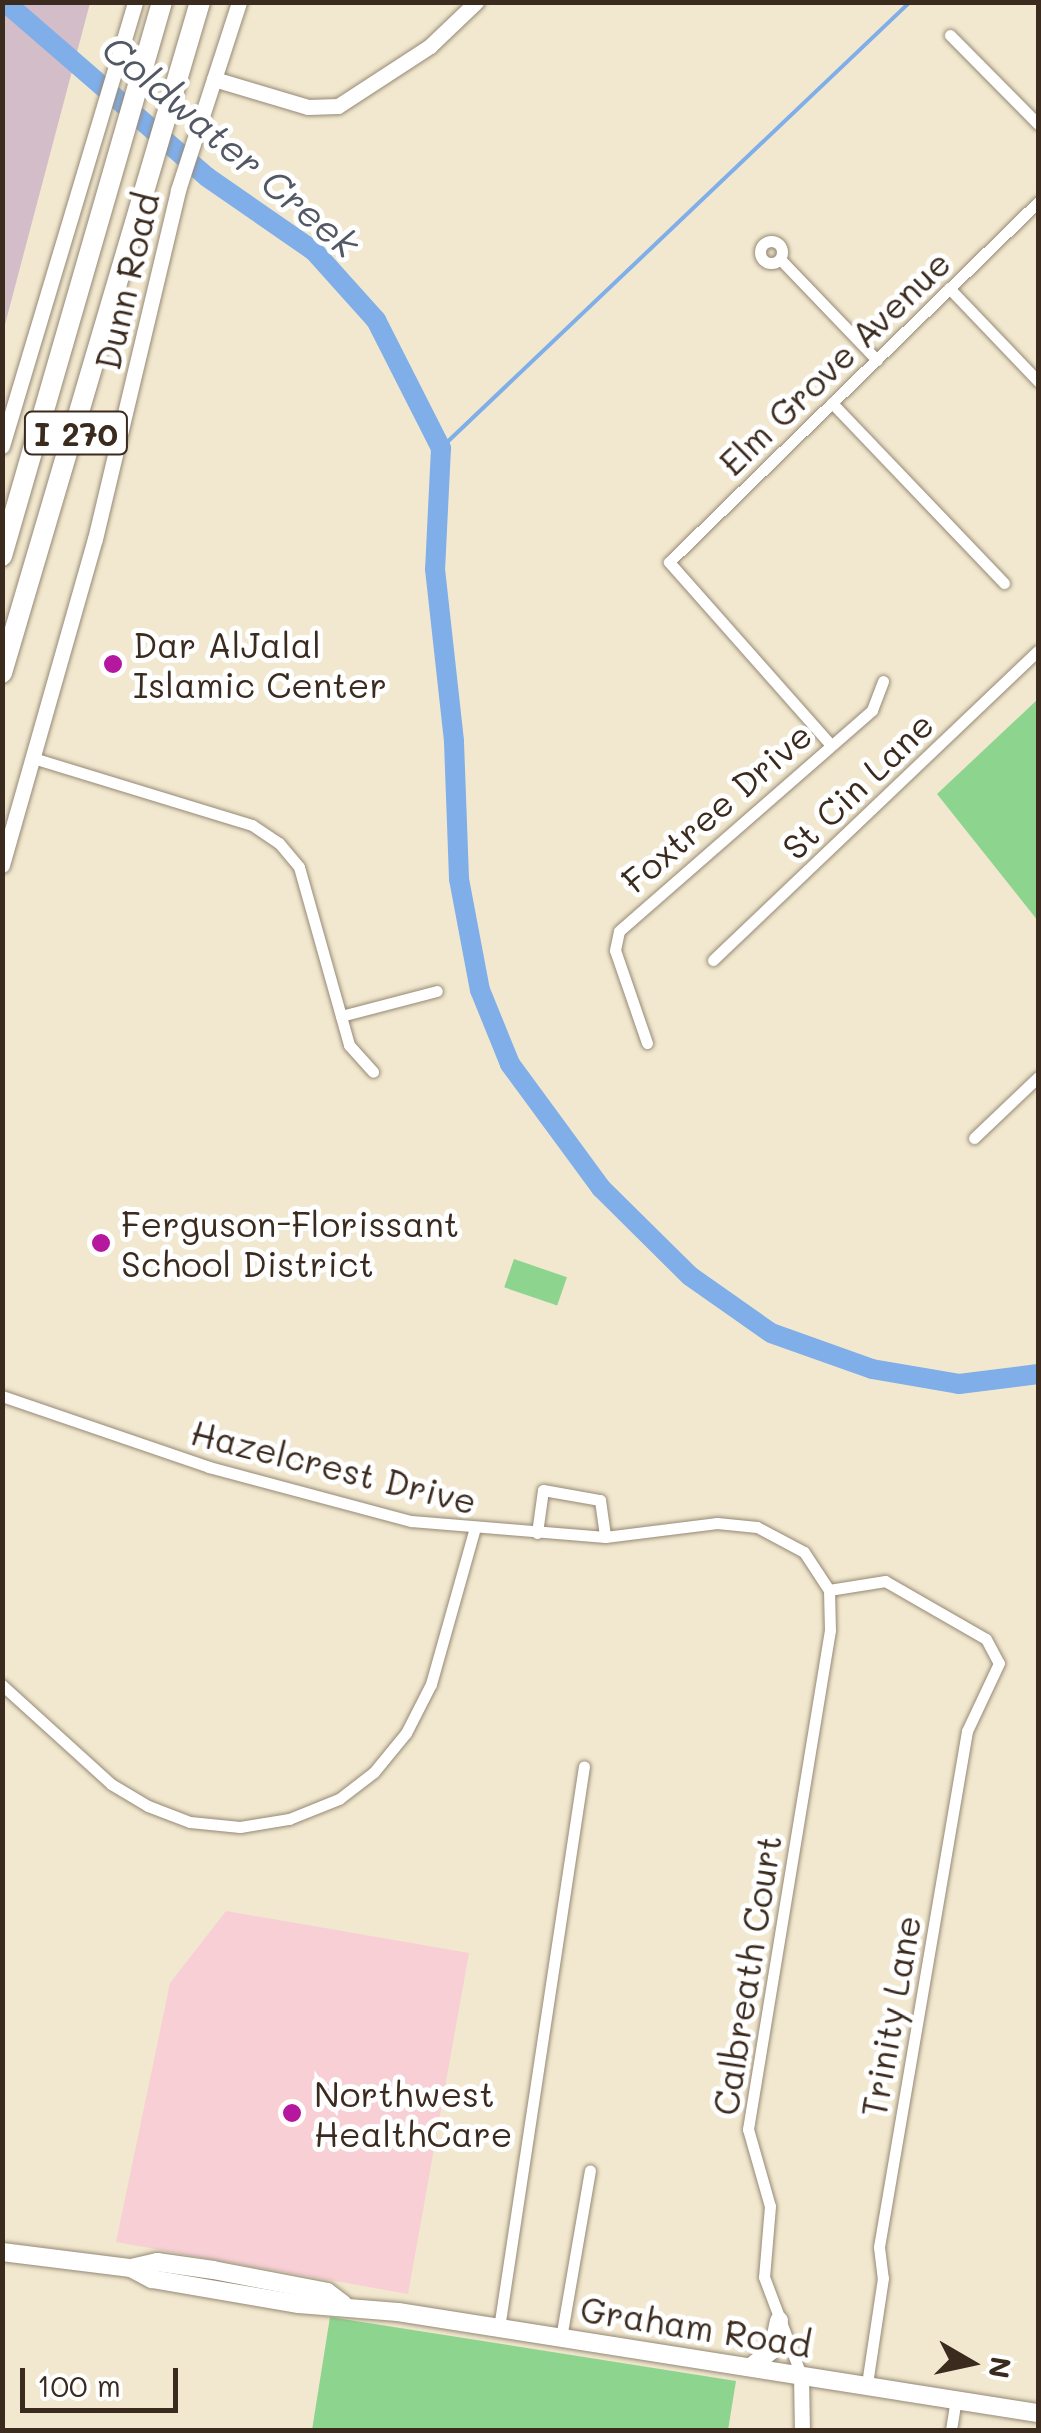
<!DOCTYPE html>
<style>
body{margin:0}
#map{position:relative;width:1041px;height:2433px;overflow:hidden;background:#f2e8cf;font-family:Mali,sans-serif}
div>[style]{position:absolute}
.built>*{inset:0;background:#f7cfd5}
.industrial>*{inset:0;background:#d2bdc8}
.green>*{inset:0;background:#8dd58f;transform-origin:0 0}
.stream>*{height:4px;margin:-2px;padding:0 2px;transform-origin:2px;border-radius:2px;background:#7faee9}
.river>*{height:20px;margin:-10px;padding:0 10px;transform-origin:10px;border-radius:10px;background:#7faee9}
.roads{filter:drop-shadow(0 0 2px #968976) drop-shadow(0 0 2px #968976)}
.street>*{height:11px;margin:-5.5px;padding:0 5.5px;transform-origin:5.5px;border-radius:5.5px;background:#fff}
.street>.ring{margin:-5.5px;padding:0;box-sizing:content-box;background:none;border:11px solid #fff;border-radius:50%}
.secondary>*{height:15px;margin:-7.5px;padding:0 7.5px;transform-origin:7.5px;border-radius:7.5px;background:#fff}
.primary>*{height:18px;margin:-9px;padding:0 9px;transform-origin:9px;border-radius:9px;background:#fff}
.highway>*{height:20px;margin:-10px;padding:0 10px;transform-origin:10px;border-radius:10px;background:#fff}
.dots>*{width:28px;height:28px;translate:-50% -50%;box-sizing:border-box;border:5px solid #fff;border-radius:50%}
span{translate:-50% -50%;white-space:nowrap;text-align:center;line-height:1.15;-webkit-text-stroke:10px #fff;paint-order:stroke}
.shield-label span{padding:2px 8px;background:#fff;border:2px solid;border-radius:8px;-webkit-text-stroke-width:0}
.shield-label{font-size:32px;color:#3b2a1e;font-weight:700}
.street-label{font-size:35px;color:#3b2a1e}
.poi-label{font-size:35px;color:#3b2a1e}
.left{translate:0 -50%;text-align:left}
.water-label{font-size:38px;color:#535865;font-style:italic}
.frame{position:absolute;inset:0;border:5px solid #3b2a1e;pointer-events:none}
.north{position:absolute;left:921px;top:2313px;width:100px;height:100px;-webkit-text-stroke:8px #fff;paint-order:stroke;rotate:99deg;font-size:28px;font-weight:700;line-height:40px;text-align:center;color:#3b2a1e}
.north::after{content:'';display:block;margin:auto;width:35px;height:45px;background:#3b2a1e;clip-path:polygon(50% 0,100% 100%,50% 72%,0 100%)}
.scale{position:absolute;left:20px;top:2368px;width:158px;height:45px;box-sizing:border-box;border:5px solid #3b2a1e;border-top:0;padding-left:12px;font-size:30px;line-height:35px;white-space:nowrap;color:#3b2a1e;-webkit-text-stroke:8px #fff;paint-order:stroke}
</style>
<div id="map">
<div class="built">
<div style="clip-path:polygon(226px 1911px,469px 1953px,408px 2294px,116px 2242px,170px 1983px)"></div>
</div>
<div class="industrial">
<div style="clip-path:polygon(3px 2px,90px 3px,3px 332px,2px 3px)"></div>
</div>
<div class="green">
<div style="clip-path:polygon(1038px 699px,1038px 921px,937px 794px)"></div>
<div style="left:514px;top:1259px;width:56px;height:30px;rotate:19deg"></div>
<div style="clip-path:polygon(330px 2317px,736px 2381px,728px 2430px,312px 2430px)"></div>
</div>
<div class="stream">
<div style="left:441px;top:448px;width:647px;rotate:-43.56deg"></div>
</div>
<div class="river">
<div style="left:5px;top:2px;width:267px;rotate:40.9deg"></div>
<div style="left:207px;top:177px;width:130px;rotate:34.7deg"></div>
<div style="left:314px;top:251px;width:93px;rotate:48.1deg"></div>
<div style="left:376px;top:320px;width:144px;rotate:63.1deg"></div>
<div style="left:441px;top:448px;width:121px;rotate:92.8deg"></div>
<div style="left:435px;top:569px;width:174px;rotate:83.7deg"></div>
<div style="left:454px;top:742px;width:137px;rotate:87.9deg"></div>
<div style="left:459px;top:879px;width:113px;rotate:79.3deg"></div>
<div style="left:480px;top:990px;width:80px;rotate:67.9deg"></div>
<div style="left:510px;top:1064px;width:154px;rotate:53.7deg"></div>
<div style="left:601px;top:1188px;width:125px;rotate:44.7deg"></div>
<div style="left:690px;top:1276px;width:99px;rotate:35.1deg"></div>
<div style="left:771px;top:1333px;width:107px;rotate:19.6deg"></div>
<div style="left:872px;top:1369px;width:88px;rotate:9.8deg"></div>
<div style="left:959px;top:1384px;width:80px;rotate:-7.2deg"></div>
</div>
<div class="roads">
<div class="street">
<div style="left:950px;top:35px;width:125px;rotate:45.3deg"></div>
<div class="ring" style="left:760px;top:241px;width:11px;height:11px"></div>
<div style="left:780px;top:259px;width:140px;rotate:46.2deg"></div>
<div style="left:949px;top:288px;width:129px;rotate:46.3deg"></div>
<div style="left:832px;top:403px;width:249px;rotate:46.3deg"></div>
<div style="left:830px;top:744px;width:243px;rotate:-131.5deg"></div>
<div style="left:669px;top:562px;width:516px;rotate:-44.29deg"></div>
<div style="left:33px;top:758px;width:229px;rotate:17deg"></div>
<div style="left:252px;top:825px;width:32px;rotate:34deg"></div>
<div style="left:279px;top:843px;width:31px;rotate:50deg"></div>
<div style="left:299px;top:867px;width:185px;rotate:74.3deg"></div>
<div style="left:349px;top:1045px;width:36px;rotate:48deg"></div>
<div style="left:713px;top:960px;width:448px;rotate:-43.6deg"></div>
<div style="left:341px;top:1016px;width:99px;rotate:-14.6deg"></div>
<div style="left:647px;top:1043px;width:98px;rotate:-109deg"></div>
<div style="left:615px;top:950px;width:19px;rotate:-78deg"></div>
<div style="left:619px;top:931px;width:336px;rotate:-41.1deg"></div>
<div style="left:872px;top:710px;width:31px;rotate:-69deg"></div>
<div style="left:974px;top:1138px;width:88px;rotate:-43.6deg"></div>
<div style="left:2px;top:1396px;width:219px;rotate:18.9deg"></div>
<div style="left:209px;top:1467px;width:209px;rotate:15deg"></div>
<div style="left:411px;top:1521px;width:195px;rotate:4.7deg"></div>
<div style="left:605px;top:1537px;width:113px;rotate:-7.1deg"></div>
<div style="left:717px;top:1523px;width:40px;rotate:5.7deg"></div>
<div style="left:757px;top:1527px;width:53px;rotate:28deg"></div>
<div style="left:804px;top:1552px;width:45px;rotate:56.7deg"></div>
<div style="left:829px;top:1590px;width:40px;rotate:88.6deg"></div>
<div style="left:830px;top:1630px;width:506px;rotate:99.33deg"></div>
<div style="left:748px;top:2129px;width:80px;rotate:74.1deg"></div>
<div style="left:770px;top:2206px;width:71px;rotate:94.8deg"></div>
<div style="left:764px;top:2277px;width:105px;rotate:69.3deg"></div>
<div style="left:537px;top:1533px;width:43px;rotate:-82.1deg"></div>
<div style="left:543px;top:1490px;width:58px;rotate:10deg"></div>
<div style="left:600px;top:1500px;width:37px;rotate:82deg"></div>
<div style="left:829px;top:1590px;width:57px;rotate:-9.1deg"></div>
<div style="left:885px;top:1581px;width:116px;rotate:29.9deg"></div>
<div style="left:986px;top:1639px;width:27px;rotate:62deg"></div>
<div style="left:999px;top:1663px;width:75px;rotate:115.2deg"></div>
<div style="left:967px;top:1731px;width:523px;rotate:99.68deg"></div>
<div style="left:879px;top:2247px;width:31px;rotate:83deg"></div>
<div style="left:883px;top:2278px;width:107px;rotate:98.6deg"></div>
<div style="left:2px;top:1685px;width:147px;rotate:42.2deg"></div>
<div style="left:111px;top:1784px;width:43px;rotate:30.7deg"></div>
<div style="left:148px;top:1806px;width:45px;rotate:20.9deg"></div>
<div style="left:190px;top:1822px;width:50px;rotate:5.7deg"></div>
<div style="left:240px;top:1827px;width:50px;rotate:-9.3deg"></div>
<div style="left:289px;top:1819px;width:54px;rotate:-21.8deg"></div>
<div style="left:339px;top:1799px;width:44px;rotate:-37.6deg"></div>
<div style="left:374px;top:1772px;width:50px;rotate:-50.6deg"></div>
<div style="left:406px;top:1733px;width:55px;rotate:-63deg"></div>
<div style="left:431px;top:1684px;width:159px;rotate:-74.3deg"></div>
<div style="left:499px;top:2328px;width:568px;rotate:-81.4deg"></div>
<div style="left:561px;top:2338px;width:170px;rotate:-80.2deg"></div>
<div style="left:951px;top:2430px;width:31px;rotate:-81deg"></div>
</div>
<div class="secondary">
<div style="left:214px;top:79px;width:98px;rotate:16.6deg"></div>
<div style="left:308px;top:107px;width:30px;rotate:-2deg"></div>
<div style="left:338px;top:106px;width:110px;rotate:-33.1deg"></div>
<div style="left:430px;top:46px;width:64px;rotate:-43.7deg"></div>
<div style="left:2px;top:446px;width:463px;rotate:-73.3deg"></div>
<div style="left:2px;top:865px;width:339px;rotate:-74.1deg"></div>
<div style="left:95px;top:539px;width:359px;rotate:-76.6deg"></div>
<div style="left:178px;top:190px;width:198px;rotate:-72deg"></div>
<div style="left:801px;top:2375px;width:55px;rotate:89deg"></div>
</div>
<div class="primary">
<div style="left:2px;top:2252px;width:130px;rotate:7.1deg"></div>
<div style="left:131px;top:2268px;width:27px;rotate:-13deg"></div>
<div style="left:157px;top:2262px;width:57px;rotate:8.1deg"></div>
<div style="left:213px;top:2270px;width:116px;rotate:10.9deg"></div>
<div style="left:327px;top:2292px;width:20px;rotate:37deg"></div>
<div style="left:131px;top:2268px;width:24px;rotate:28deg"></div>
<div style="left:152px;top:2279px;width:149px;rotate:9.7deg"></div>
<div style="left:299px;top:2304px;width:99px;rotate:4.6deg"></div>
<div style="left:398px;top:2312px;width:648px;rotate:8.97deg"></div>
<div style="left:751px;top:2367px;width:28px;rotate:-39deg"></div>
<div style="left:773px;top:2349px;width:29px;rotate:-78deg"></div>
</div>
<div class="highway">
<div style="left:2px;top:556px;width:577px;rotate:-73.89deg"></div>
<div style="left:2px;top:673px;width:700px;rotate:-73.56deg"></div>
</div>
</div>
<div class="dots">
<div style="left:113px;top:664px;background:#b5179e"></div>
<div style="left:101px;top:1243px;background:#b5179e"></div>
<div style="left:292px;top:2113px;background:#b5179e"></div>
</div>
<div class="shield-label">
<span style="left:76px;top:433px">I 270</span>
</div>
<div class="street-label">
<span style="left:126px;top:281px;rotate:-77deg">Dunn Road</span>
<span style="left:834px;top:362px;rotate:-44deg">Elm Grove Avenue</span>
<span style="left:857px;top:785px;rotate:-44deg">St Cin Lane</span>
<span style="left:716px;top:807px;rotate:-41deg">Foxtree Drive</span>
<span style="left:334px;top:1466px;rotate:14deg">Hazelcrest Drive</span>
<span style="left:746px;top:1975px;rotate:-81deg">Calbreath Court</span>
<span style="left:890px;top:2016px;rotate:-80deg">Trinity Lane</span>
<span style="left:696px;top:2326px;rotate:9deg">Graham Road</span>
</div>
<div class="poi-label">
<span class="left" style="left:133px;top:664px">Dar AlJalal<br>Islamic Center</span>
<span class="left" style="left:121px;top:1243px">Ferguson-Florissant<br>School District</span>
<span class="left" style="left:314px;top:2113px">Northwest<br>HealthCare</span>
</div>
<div class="water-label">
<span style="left:231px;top:146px;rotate:40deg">Coldwater Creek</span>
</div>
<div class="frame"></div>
<div class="north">N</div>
<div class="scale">100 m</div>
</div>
